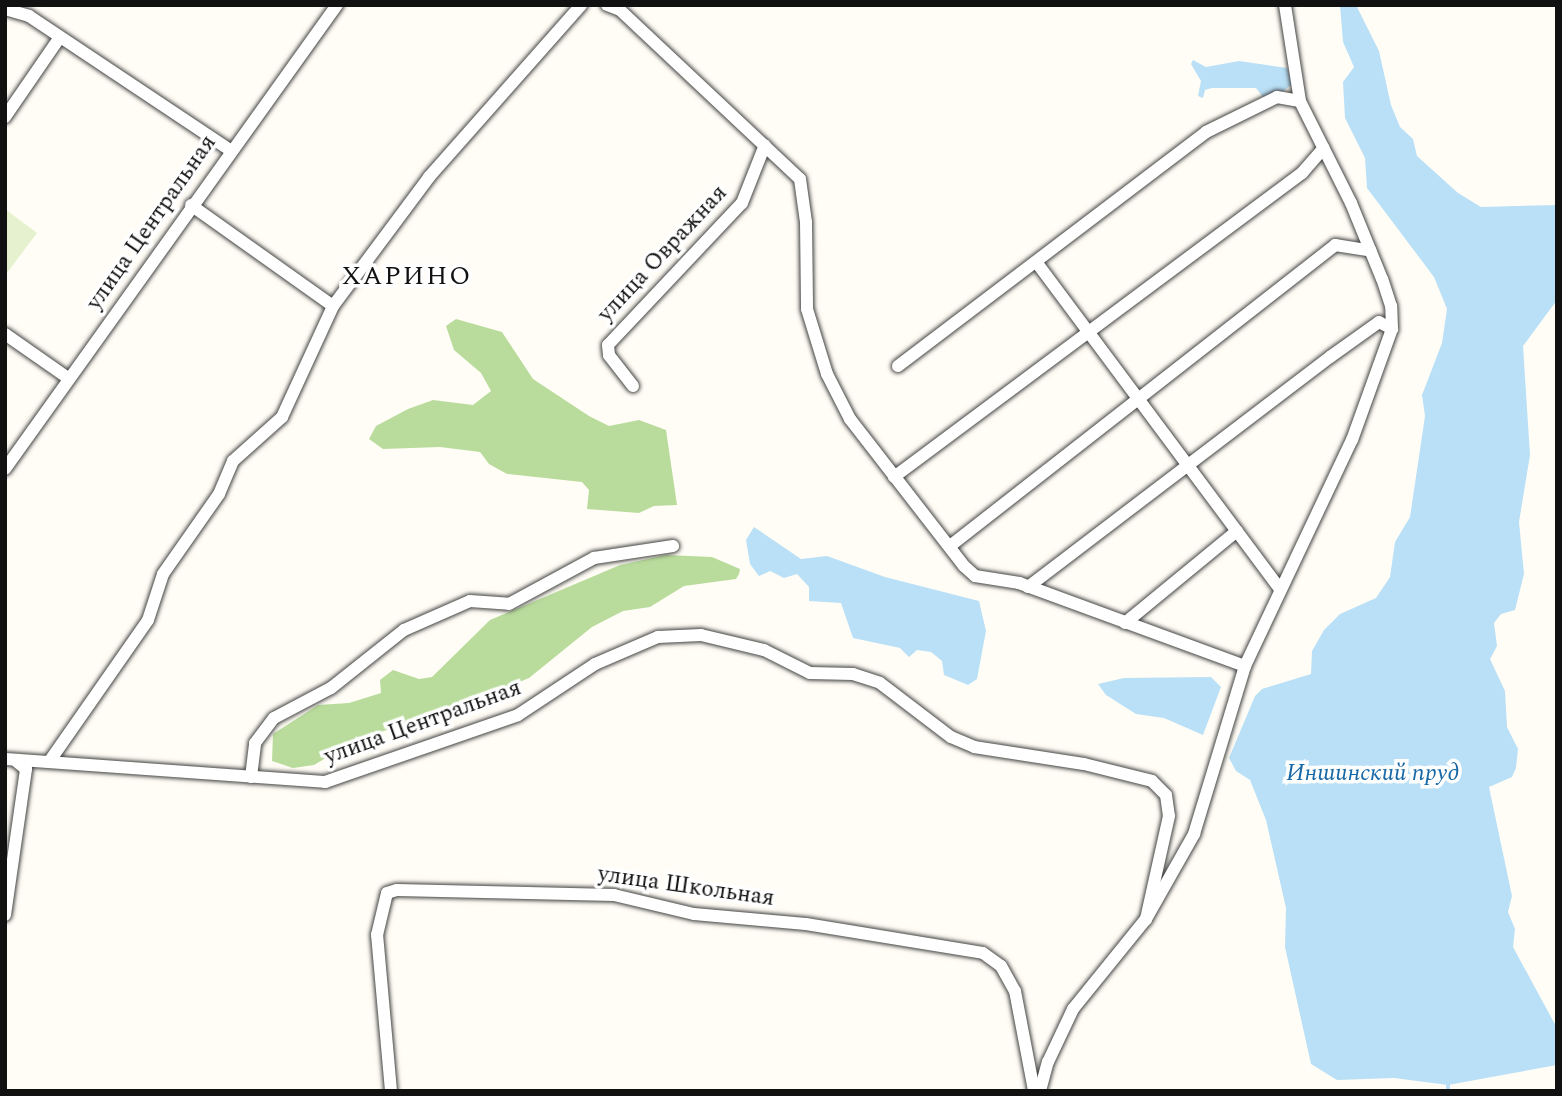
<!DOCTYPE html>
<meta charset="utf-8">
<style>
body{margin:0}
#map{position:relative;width:1562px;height:1096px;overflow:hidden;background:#fffdf5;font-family:Spectral,serif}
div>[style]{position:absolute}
.forest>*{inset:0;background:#b9dc9c}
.pitch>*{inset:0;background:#e6f2cf}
.water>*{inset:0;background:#b9e0f7}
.stream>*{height:3.5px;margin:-1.75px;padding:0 1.75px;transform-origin:1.75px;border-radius:1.75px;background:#b9e0f7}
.roads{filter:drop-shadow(0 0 2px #444) drop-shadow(0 0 2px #444)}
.street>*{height:12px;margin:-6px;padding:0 6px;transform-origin:6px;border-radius:6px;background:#fff}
span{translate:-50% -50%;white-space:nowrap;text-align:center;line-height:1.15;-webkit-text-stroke:7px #fff;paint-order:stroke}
.street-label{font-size:23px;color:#111}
.water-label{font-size:24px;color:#1768a6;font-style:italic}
.quarter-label{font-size:26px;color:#111;letter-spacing:2px}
.frame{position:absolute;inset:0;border:7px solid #111;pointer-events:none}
</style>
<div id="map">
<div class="forest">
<div style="clip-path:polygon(456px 319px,502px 332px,533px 379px,589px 416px,609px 426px,639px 420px,666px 430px,677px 505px,654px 506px,639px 513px,587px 509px,589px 490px,582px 482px,507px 474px,489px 464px,480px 452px,440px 447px,383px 449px,369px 439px,376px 426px,408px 409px,433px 400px,473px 405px,491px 391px,481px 373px,454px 350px,446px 326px)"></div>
<div style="clip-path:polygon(666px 555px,712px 557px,740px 569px,739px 574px,736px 579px,684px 586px,650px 607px,623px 611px,592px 627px,529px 678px,457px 708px,358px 739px,314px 765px,293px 768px,272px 761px,273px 734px,318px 705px,349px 703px,381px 693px,380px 680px,393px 670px,419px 679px,432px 677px,490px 620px,620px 565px)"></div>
</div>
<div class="pitch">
<div style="clip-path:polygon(5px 209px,37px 233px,7px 273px,5px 272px)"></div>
</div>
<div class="water">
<div style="clip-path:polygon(1340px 5px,1356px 5px,1379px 51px,1391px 105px,1400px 127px,1413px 139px,1417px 156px,1458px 193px,1481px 207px,1557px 205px,1557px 300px,1523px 346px,1530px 455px,1519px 522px,1524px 574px,1515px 610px,1501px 614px,1494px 623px,1497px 646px,1490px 659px,1505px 691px,1507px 727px,1518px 749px,1516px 768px,1512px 777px,1489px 787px,1512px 896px,1508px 912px,1515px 929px,1513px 947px,1557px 1028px,1557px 1065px,1448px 1085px,1394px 1078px,1337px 1080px,1311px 1064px,1285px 947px,1286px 908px,1266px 820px,1250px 780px,1236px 771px,1229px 758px,1255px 696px,1262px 689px,1311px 674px,1312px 651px,1324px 630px,1340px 614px,1376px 598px,1390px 577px,1395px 542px,1410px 517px,1425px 416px,1422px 395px,1442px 343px,1447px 309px,1434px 277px,1367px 188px,1365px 158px,1345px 118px,1343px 82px,1354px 67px,1343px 42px)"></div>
<div style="clip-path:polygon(1193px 60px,1206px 67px,1239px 61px,1287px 68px,1294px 83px,1278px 95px,1263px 97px,1256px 88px,1212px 88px,1205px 90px,1203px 98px,1198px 96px,1201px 81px,1191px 64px)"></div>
<div style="clip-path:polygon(754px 527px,801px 559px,827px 556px,885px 577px,979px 601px,986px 631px,977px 679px,968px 685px,944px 675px,942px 661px,931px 652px,917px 650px,909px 657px,900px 648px,853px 638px,841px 603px,809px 601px,809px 587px,797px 574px,784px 578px,770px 571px,759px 576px,750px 564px,746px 540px)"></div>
<div style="clip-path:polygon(1211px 677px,1221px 687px,1203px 735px,1164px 718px,1136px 714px,1106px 695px,1098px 684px,1124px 678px)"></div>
</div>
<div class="stream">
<div style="left:1448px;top:1091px;width:6px;rotate:-90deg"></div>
</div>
<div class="roads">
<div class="street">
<div style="left:607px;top:5px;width:14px;rotate:21deg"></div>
<div style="left:620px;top:10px;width:247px;rotate:43.2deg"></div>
<div style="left:800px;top:179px;width:43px;rotate:82.1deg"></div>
<div style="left:806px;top:222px;width:87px;rotate:89.3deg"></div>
<div style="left:807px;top:309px;width:68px;rotate:72.9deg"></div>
<div style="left:827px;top:374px;width:51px;rotate:62.9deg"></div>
<div style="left:850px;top:419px;width:186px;rotate:52.2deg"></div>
<div style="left:964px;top:566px;width:15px;rotate:42deg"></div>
<div style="left:975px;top:576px;width:45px;rotate:9deg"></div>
<div style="left:1019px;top:583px;width:241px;rotate:20.2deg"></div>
<div style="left:5px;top:9px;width:25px;rotate:16deg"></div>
<div style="left:29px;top:16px;width:242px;rotate:33.7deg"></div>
<div style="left:5px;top:117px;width:97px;rotate:-55.5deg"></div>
<div style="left:191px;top:205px;width:174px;rotate:35.4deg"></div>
<div style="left:1037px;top:263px;width:407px;rotate:53.3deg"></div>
<div style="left:5px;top:334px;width:77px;rotate:34.9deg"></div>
<div style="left:898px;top:366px;width:387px;rotate:-37.2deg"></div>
<div style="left:1206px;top:132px;width:79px;rotate:-26.2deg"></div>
<div style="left:1277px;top:97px;width:23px;rotate:10deg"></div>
<div style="left:633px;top:386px;width:39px;rotate:-128deg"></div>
<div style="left:609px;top:355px;width:10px;rotate:-96deg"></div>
<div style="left:608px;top:345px;width:195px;rotate:-46.7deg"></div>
<div style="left:742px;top:203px;width:62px;rotate:-68.4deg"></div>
<div style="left:5px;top:469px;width:571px;rotate:-54.42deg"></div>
<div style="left:894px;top:477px;width:509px;rotate:-36.69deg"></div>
<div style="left:1302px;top:173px;width:33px;rotate:-49deg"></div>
<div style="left:950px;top:546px;width:489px;rotate:-38deg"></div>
<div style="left:1335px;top:245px;width:36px;rotate:9deg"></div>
<div style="left:1028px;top:587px;width:380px;rotate:-37.3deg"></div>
<div style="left:1330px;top:357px;width:60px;rotate:-35.5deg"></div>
<div style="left:1379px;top:322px;width:15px;rotate:28deg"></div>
<div style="left:1125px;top:623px;width:145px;rotate:-39.4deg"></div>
<div style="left:5px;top:759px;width:321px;rotate:4.1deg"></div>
<div style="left:325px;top:782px;width:204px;rotate:-19.1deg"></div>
<div style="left:518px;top:715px;width:92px;rotate:-33.5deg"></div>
<div style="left:595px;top:664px;width:69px;rotate:-23.2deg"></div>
<div style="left:658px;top:637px;width:43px;rotate:-2.7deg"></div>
<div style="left:701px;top:635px;width:65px;rotate:13.4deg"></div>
<div style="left:764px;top:650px;width:51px;rotate:26.6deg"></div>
<div style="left:810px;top:673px;width:43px;rotate:1.3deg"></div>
<div style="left:853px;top:674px;width:28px;rotate:18deg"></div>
<div style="left:880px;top:683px;width:89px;rotate:37.3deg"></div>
<div style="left:951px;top:737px;width:25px;rotate:23deg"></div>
<div style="left:974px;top:747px;width:111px;rotate:8.8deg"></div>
<div style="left:1084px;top:764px;width:70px;rotate:14deg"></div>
<div style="left:1152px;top:781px;width:20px;rotate:45deg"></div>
<div style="left:1166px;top:795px;width:21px;rotate:82deg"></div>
<div style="left:1169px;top:816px;width:106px;rotate:102.6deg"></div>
<div style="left:49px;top:762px;width:173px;rotate:-55.1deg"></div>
<div style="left:148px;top:620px;width:48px;rotate:-71.9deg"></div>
<div style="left:163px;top:574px;width:98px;rotate:-55deg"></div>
<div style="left:219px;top:494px;width:36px;rotate:-67deg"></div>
<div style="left:233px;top:461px;width:66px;rotate:-41.9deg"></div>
<div style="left:282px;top:417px;width:122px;rotate:-65.3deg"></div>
<div style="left:333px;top:306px;width:161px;rotate:-53.3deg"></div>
<div style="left:429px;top:177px;width:230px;rotate:-48.5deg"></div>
<div style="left:251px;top:777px;width:34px;rotate:-83deg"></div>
<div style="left:255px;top:743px;width:31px;rotate:-53deg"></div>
<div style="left:274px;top:718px;width:64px;rotate:-27.8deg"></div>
<div style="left:331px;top:688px;width:93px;rotate:-38.5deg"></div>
<div style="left:404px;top:630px;width:72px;rotate:-23.7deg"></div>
<div style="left:470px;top:601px;width:39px;rotate:4deg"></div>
<div style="left:509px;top:604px;width:97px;rotate:-28.4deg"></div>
<div style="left:594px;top:558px;width:80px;rotate:-8.6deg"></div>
<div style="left:5px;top:915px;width:148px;rotate:-81.8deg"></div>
<div style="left:26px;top:769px;width:13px;rotate:-141deg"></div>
<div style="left:391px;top:1091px;width:157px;rotate:-95.1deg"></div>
<div style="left:377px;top:935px;width:43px;rotate:-76.6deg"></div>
<div style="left:387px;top:893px;width:10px;rotate:-17deg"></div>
<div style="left:397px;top:890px;width:217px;rotate:1.3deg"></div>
<div style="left:614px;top:895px;width:82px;rotate:13.4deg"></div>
<div style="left:694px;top:914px;width:112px;rotate:5.1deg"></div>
<div style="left:806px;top:924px;width:179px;rotate:9.3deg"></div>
<div style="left:983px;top:953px;width:22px;rotate:36deg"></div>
<div style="left:1001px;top:966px;width:29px;rotate:61deg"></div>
<div style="left:1015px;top:991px;width:102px;rotate:79.2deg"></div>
<div style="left:1040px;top:1091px;width:30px;rotate:-75deg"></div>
<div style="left:1048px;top:1062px;width:59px;rotate:-64.7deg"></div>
<div style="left:1073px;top:1009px;width:116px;rotate:-51deg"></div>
<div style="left:1146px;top:919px;width:98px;rotate:-60.5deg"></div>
<div style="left:1194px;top:834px;width:176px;rotate:-73.1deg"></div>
<div style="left:1245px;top:666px;width:250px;rotate:-64.7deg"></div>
<div style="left:1352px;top:440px;width:118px;rotate:-70.2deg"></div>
<div style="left:1392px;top:329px;width:23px;rotate:-92deg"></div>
<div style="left:1391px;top:306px;width:28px;rotate:-108deg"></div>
<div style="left:1382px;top:279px;width:82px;rotate:-112.2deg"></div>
<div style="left:1351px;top:203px;width:114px;rotate:-116.6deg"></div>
<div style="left:1300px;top:101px;width:97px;rotate:-98.9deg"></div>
</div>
</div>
<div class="street-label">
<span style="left:152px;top:223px;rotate:-55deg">улица Центральная</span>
<span style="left:663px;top:254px;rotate:-47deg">улица Овражная</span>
<span style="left:423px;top:723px;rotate:-20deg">улица Центральная</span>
<span style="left:686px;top:887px;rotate:8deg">улица Школьная</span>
</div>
<div class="water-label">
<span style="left:1373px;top:774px">Иншинский пруд</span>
</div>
<div class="quarter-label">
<span style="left:407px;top:277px">ХАРИНО</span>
</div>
<div class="frame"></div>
</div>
